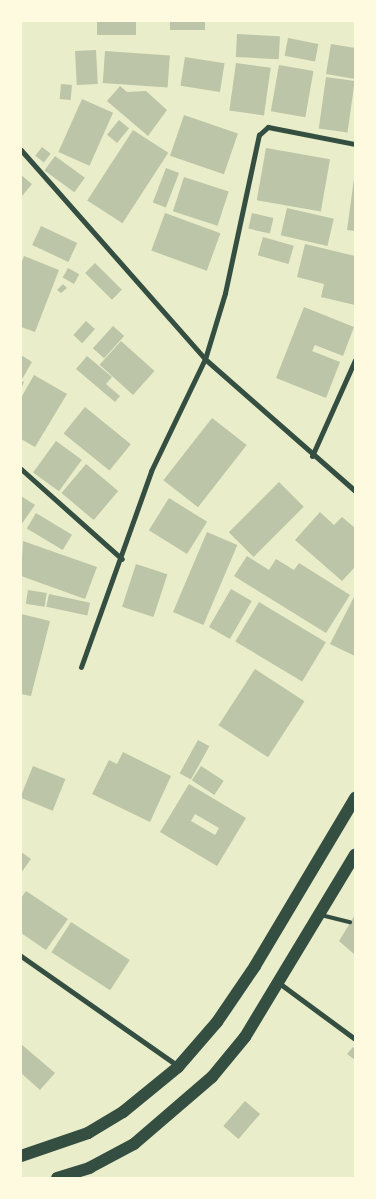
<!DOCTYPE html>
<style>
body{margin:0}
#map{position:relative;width:376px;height:1199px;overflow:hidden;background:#e9edc9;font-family:"Work Sans",sans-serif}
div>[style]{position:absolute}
.building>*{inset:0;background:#bcc5a7;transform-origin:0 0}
.service>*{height:4px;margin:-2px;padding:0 2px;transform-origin:2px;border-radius:2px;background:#344e41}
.minor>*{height:5px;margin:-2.5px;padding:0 2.5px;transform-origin:2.5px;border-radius:2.5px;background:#344e41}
.primary>*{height:12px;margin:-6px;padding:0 6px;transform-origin:6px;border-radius:6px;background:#344e41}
span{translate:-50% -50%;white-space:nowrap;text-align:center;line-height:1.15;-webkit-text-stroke:4px #fefae0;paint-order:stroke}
.frame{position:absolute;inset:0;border:22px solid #fefae0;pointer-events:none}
</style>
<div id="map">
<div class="building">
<div style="left:97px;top:21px;width:39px;height:14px"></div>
<div style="left:170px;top:21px;width:35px;height:9px"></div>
<div style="left:237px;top:34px;width:43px;height:23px;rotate:3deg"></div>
<div style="left:288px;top:38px;width:31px;height:18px;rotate:11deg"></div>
<div style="clip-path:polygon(331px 44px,355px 48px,355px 79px,326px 74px)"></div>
<div style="left:96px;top:50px;width:34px;height:21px;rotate:87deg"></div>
<div style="left:105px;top:51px;width:65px;height:32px;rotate:4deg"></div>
<div style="left:185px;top:57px;width:40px;height:29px;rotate:9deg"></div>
<div style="left:236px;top:63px;width:35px;height:48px;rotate:8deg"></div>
<div style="left:279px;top:65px;width:35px;height:47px;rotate:10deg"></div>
<div style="left:326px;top:77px;width:29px;height:52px;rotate:8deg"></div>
<div style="left:61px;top:84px;width:11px;height:15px;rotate:5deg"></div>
<div style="clip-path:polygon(120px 86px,127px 92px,146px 91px,167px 110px,148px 136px,107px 101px)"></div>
<div style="left:82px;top:99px;width:34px;height:58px;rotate:24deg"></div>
<div style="left:184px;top:115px;width:57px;height:43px;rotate:19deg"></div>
<div style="left:119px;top:120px;width:13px;height:19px;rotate:39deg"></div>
<div style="left:133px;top:130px;width:42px;height:84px;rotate:33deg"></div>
<div style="left:42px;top:147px;width:11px;height:11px;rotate:38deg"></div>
<div style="left:266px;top:148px;width:65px;height:53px;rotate:10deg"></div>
<div style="left:55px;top:156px;width:37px;height:18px;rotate:36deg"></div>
<div style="left:166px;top:168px;width:14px;height:37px;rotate:21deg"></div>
<div style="clip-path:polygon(21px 175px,32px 184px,22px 196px,21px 195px)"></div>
<div style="left:184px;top:177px;width:47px;height:36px;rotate:18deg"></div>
<div style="clip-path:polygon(354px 179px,355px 179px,355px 231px,347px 230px)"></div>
<div style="left:287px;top:208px;width:48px;height:28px;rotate:13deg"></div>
<div style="left:165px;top:213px;width:59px;height:40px;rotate:20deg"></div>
<div style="left:252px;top:213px;width:22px;height:16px;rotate:13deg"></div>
<div style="left:41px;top:226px;width:40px;height:21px;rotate:25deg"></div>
<div style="left:263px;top:237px;width:32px;height:19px;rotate:16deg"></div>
<div style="clip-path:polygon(305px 244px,355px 256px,355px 305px,321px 297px,324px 284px,297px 277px)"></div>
<div style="clip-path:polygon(24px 256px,59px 270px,35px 332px,21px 327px,21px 264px)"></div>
<div style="left:95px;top:263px;width:38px;height:14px;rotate:45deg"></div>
<div style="left:68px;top:268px;width:13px;height:11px;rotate:29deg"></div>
<div style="clip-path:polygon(63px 284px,67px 288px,61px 293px,57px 290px)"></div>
<div style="clip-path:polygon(304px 307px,354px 327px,343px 356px,315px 345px,312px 351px,340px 362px,326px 398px,276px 378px)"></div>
<div style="left:86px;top:321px;width:12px;height:19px;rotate:42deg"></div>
<div style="left:113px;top:326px;width:15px;height:30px;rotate:42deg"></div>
<div style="left:121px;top:341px;width:45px;height:32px;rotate:42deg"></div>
<div style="clip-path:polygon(21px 355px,32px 362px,21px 381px,24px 382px,21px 388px)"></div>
<div style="clip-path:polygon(87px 356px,112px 377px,106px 384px,120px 396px,115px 402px,76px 369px)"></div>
<div style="clip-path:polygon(34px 375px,67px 394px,35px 447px,21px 439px,21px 398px)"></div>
<div style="left:85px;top:407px;width:59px;height:34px;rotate:39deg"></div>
<div style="left:212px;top:418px;width:44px;height:79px;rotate:38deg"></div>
<div style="left:56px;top:441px;width:32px;height:39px;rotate:36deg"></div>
<div style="left:86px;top:464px;width:42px;height:38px;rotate:40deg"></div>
<div style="left:279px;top:482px;width:35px;height:71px;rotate:45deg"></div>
<div style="clip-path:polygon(21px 496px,35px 505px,21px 525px)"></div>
<div style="left:169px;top:498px;width:45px;height:38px;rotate:32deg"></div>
<div style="clip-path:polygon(320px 512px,334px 525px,342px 517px,355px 528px,355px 567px,342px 581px,295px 540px)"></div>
<div style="left:36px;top:513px;width:42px;height:18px;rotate:31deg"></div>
<div style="left:207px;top:532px;width:33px;height:87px;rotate:23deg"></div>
<div style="clip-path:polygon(23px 541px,97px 567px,85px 599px,21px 576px)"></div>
<div style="clip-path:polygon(247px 556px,269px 570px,276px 559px,294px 570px,299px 563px,350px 595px,326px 633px,234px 576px)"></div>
<div style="left:136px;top:564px;width:33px;height:45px;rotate:18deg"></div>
<div style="left:231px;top:589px;width:24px;height:44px;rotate:30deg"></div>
<div style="left:28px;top:590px;width:19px;height:14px;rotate:9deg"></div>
<div style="left:49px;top:594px;width:42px;height:13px;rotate:12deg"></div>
<div style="clip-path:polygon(355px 595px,355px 656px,330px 644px)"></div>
<div style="left:259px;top:602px;width:78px;height:46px;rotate:31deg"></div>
<div style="clip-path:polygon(21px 614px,50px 621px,31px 696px,21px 694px)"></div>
<div style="left:255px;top:669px;width:59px;height:67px;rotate:33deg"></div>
<div style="left:198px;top:740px;width:13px;height:38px;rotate:29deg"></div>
<div style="clip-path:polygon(123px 752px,171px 776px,150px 822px,92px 794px,109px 760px,117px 764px)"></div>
<div style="left:33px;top:766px;width:35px;height:34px;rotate:22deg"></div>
<div style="left:201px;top:766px;width:27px;height:17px;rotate:33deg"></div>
<div style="clip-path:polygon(evenodd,189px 784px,246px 818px,217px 866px,160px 832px,189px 784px,195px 814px,219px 828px,215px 835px,191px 821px,195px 814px)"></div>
<div style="clip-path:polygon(21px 852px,31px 859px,21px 873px)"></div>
<div style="clip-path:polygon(26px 891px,68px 919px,46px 950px,21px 933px,21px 898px)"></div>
<div style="clip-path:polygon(355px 915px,355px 955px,339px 941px)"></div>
<div style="left:71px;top:922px;width:70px;height:36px;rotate:33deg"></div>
<div style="clip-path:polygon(21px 1044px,55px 1073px,40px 1090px,21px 1073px)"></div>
<div style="clip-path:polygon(353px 1047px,355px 1049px,355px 1060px,347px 1054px)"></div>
<div style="left:245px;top:1101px;width:20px;height:33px;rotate:41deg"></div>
</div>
<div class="service">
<div style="left:321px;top:915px;width:30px;rotate:14deg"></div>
</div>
<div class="minor">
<div style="left:21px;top:150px;width:278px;rotate:48.6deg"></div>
<div style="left:205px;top:359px;width:200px;rotate:41.3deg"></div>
<div style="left:312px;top:456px;width:105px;rotate:-65.9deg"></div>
<div style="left:21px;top:469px;width:135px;rotate:41.7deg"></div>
<div style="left:81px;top:667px;width:208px;rotate:-70.3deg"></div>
<div style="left:151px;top:471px;width:124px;rotate:-64.3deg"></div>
<div style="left:205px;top:359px;width:69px;rotate:-73.1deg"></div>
<div style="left:225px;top:293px;width:162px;rotate:-77.9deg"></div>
<div style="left:259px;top:135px;width:12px;rotate:-42deg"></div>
<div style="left:268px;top:127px;width:89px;rotate:11.1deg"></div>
<div style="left:21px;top:956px;width:192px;rotate:35deg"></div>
<div style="left:279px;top:983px;width:94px;rotate:36.4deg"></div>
</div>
<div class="primary">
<div style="left:21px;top:1156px;width:71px;rotate:-18.9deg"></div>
<div style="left:88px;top:1133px;width:41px;rotate:-31deg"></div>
<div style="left:123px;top:1112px;width:71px;rotate:-39.3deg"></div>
<div style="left:178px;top:1067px;width:60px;rotate:-49.1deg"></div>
<div style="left:217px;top:1022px;width:68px;rotate:-55.8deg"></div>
<div style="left:255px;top:966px;width:196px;rotate:-59.2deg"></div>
<div style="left:57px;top:1178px;width:34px;rotate:-17deg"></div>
<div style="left:89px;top:1168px;width:51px;rotate:-28.1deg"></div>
<div style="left:134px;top:1144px;width:103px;rotate:-40.7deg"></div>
<div style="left:212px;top:1077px;width:52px;rotate:-50.5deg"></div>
<div style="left:245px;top:1037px;width:213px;rotate:-58.9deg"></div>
</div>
<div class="frame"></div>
</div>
